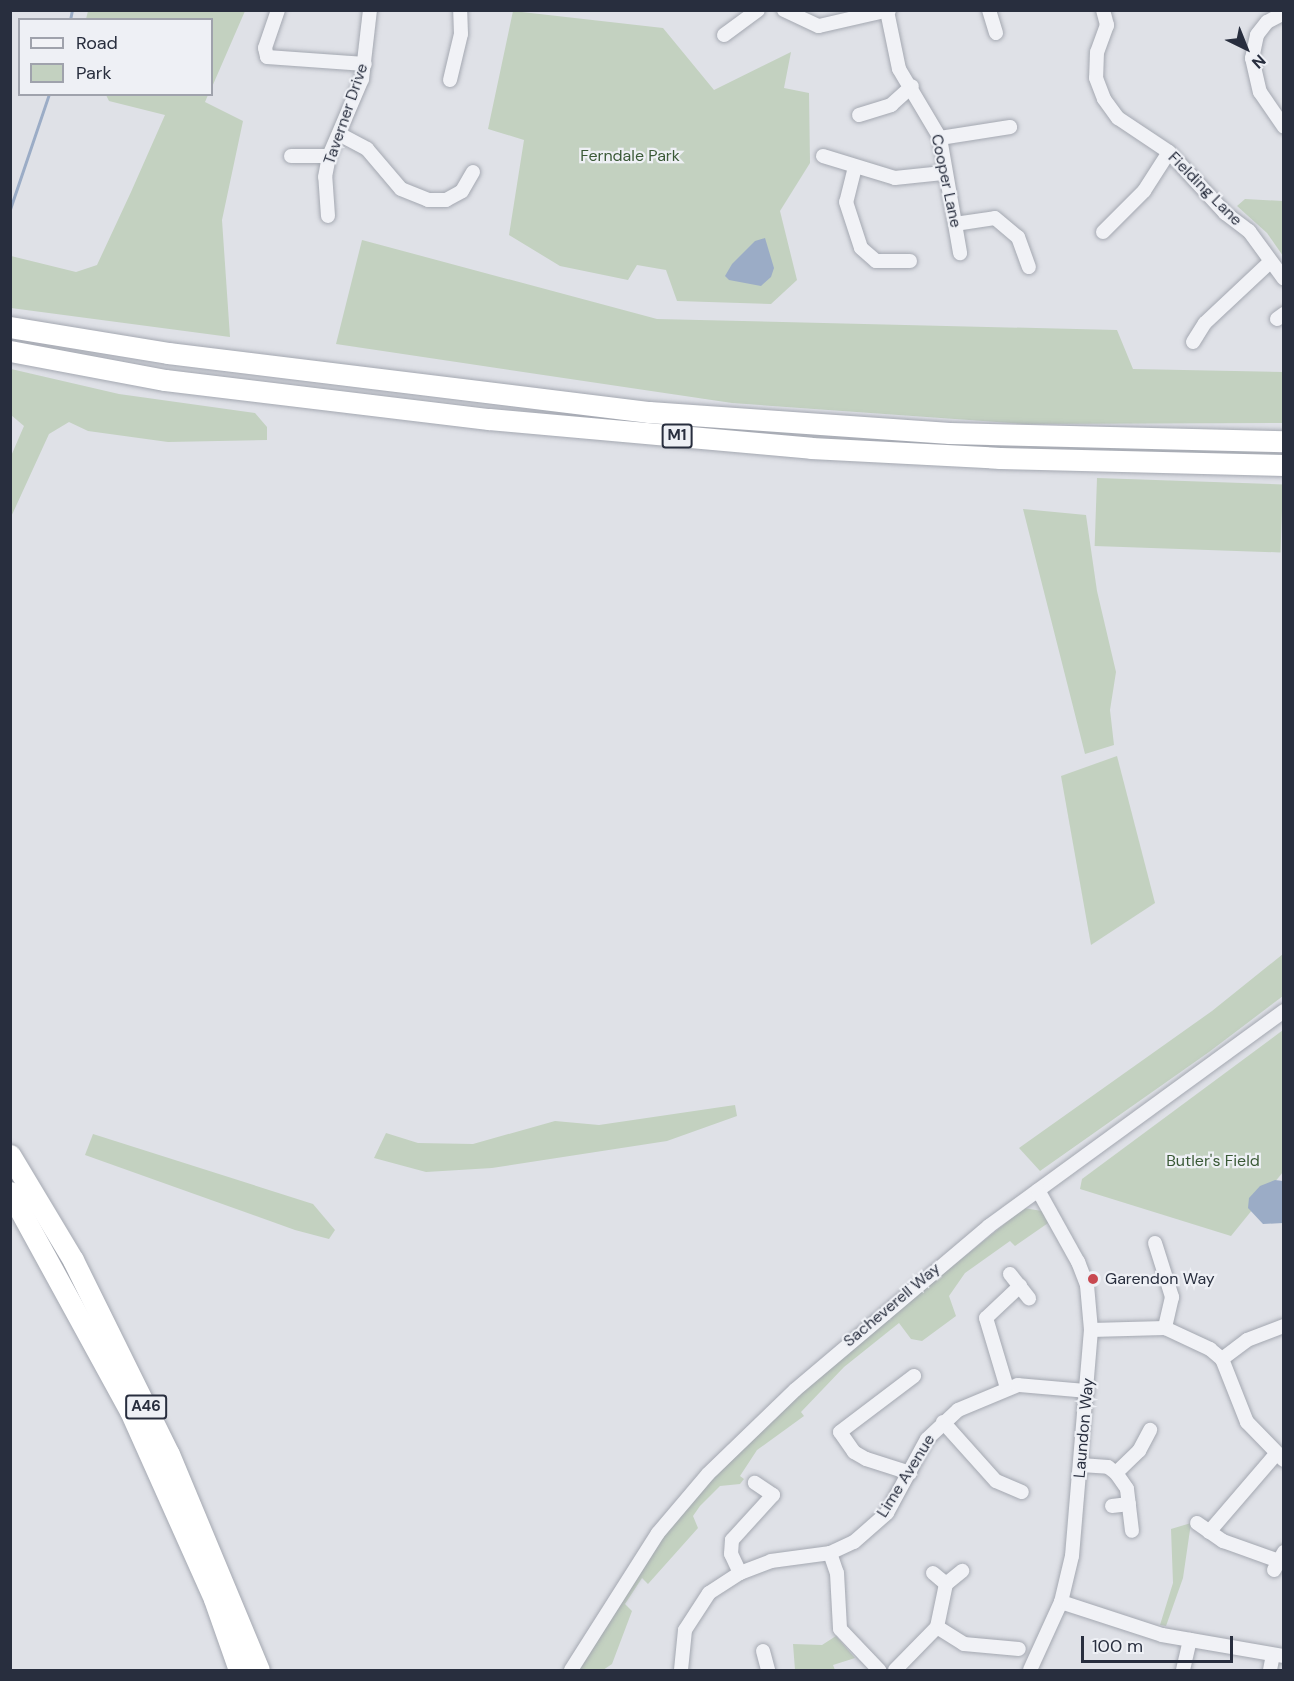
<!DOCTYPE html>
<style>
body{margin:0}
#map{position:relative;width:1294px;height:1681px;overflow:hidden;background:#dfe1e7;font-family:"DM Sans",sans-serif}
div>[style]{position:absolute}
.green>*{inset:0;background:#c3d1c0;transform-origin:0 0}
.water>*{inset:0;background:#9bacc6}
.stream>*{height:3px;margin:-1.5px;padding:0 1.5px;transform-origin:1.5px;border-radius:1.5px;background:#9bacc6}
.roads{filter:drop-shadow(0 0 2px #a4a8b1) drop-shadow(0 0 2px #a4a8b1)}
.minor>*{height:14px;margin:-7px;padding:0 7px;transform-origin:7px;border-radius:7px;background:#f1f2f6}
.highway>*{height:21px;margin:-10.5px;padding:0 10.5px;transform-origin:10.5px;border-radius:10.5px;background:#fff}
.dots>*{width:16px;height:16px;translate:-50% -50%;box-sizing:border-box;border:3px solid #eef0f5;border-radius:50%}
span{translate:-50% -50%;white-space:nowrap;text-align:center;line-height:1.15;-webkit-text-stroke:4.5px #eef0f5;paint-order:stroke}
.shield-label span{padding:2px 4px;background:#eef0f5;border:2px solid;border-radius:4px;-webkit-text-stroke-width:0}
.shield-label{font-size:15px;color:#282e3e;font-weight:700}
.street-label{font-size:16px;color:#282e3e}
.park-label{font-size:16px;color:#3a5936}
.poi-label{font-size:16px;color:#282e3e}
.left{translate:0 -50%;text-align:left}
.frame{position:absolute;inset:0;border:12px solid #282e3e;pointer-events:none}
.legend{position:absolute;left:18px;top:18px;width:195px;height:78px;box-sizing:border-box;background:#eef0f5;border:2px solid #9fa2ac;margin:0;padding:8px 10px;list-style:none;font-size:18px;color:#282e3e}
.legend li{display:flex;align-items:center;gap:12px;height:30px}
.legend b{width:30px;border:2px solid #9fa2ac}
.north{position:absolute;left:1216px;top:18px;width:60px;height:60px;-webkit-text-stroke:4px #eef0f5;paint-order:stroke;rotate:137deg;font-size:16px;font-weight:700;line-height:24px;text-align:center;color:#282e3e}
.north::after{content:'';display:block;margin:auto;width:21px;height:27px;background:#282e3e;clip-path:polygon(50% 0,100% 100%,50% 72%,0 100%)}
.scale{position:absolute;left:1081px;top:1636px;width:152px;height:27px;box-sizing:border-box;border:3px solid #282e3e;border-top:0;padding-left:8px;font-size:18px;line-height:21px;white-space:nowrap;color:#282e3e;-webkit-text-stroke:4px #eef0f5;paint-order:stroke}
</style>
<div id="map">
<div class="green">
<div style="clip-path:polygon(88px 11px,88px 10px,245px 11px,212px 87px,212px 20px,86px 19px)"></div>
<div style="clip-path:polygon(513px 11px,663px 28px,714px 90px,791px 52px,784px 88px,809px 93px,810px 163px,780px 211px,797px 280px,771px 304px,677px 301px,666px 270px,637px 265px,628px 280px,560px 266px,509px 235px,524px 140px,488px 129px)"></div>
<div style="clip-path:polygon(106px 95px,208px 95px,205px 102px,243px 121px,222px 220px,230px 337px,11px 308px,11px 256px,76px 272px,97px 265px,131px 192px,165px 115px,109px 101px)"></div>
<div style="clip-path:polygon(1245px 199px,1283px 201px,1283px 256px,1267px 233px,1237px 206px)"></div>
<div style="clip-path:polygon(362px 240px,657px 319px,1117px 330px,1133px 369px,1283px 372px,1283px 423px,1024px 424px,732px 403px,336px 344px)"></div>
<div style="clip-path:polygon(11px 369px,119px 394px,255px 413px,267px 427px,267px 440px,168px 442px,88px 431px,69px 422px,49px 434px,11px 517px,11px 456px,24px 426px,11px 415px)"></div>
<div style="left:1097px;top:478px;width:186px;height:68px;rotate:2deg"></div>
<div style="clip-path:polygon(1023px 509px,1086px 515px,1097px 591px,1116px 672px,1110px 710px,1114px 745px,1085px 754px)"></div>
<div style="clip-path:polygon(1117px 756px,1155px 903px,1091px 945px,1061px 776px)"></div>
<div style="clip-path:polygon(1283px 954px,1283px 996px,1209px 1052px,1040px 1171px,1019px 1148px,1212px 1011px)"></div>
<div style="clip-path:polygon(1283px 1030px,1283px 1172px,1231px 1236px,1080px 1189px,1082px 1179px)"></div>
<div style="clip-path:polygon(735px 1105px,737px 1116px,667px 1141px,492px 1168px,426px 1172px,374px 1158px,386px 1133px,418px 1143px,473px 1144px,555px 1121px,599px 1125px)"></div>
<div style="clip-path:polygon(93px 1134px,313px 1204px,335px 1230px,329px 1239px,295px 1230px,85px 1155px)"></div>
<div style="clip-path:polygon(1024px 1208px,1042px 1211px,1051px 1221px,1015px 1246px,1010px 1241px,965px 1273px,949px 1296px,956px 1316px,922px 1341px,911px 1339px,899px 1323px,844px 1367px,801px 1412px,804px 1416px,757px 1450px,740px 1476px,744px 1479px,740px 1484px,720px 1486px,700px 1506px,693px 1516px,698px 1528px,648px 1584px,642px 1578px,625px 1604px,632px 1611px,612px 1664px,603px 1670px,578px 1670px,664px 1535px,717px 1473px,830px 1366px)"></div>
<div style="clip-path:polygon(1191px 1523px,1183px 1578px,1166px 1626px,1160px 1625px,1173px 1583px,1171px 1529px)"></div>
<div style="clip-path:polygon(836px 1636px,855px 1658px,833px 1665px,835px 1670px,795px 1670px,793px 1644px,822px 1645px)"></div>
</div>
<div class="water">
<div style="clip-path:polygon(765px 238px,774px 268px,771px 277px,761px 286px,729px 280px,725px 276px,732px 264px,755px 241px)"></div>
<div style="clip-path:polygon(1275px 1180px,1283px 1181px,1283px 1223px,1263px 1224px,1248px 1208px,1249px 1198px,1260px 1186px)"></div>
</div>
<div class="stream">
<div style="left:70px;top:20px;width:10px;rotate:-79deg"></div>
<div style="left:10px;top:209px;width:121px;rotate:-71.3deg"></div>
</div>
<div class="roads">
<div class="minor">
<div style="left:278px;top:10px;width:40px;rotate:108.9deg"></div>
<div style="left:265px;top:48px;width:9px;rotate:77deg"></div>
<div style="left:267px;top:57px;width:98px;rotate:4.1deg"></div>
<div style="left:784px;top:10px;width:38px;rotate:25deg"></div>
<div style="left:819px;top:26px;width:72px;rotate:-12.9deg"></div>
<div style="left:989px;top:10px;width:24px;rotate:73deg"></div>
<div style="left:1103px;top:10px;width:16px;rotate:75deg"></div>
<div style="left:1107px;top:25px;width:29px;rotate:110deg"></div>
<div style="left:1097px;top:52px;width:26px;rotate:92deg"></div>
<div style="left:1096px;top:78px;width:22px;rotate:69deg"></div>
<div style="left:1104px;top:99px;width:24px;rotate:54deg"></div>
<div style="left:1118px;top:118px;width:61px;rotate:33.7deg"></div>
<div style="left:1169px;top:152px;width:83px;rotate:47.4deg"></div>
<div style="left:1225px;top:213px;width:30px;rotate:37deg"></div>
<div style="left:1249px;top:231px;width:59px;rotate:53.9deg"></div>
<div style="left:887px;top:11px;width:59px;rotate:78.3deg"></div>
<div style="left:899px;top:69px;width:80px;rotate:59.3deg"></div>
<div style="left:940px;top:138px;width:117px;rotate:80.1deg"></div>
<div style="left:1284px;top:13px;width:19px;rotate:152deg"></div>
<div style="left:1267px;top:22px;width:16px;rotate:128deg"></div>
<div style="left:1257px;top:35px;width:24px;rotate:102deg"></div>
<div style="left:1252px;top:58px;width:35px;rotate:77deg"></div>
<div style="left:1260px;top:92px;width:42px;rotate:55.6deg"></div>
<div style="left:724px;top:35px;width:42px;rotate:-36.3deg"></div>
<div style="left:450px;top:80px;width:47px;rotate:-76.6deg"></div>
<div style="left:461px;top:34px;width:24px;rotate:-92deg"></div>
<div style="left:859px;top:115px;width:34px;rotate:-17deg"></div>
<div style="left:891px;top:105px;width:28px;rotate:-42deg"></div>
<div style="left:339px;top:134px;width:32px;rotate:28deg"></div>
<div style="left:367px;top:149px;width:52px;rotate:49.6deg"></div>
<div style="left:401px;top:189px;width:29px;rotate:22deg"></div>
<div style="left:428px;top:200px;width:18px"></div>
<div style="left:446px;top:200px;width:18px;rotate:-29deg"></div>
<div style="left:462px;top:191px;width:22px;rotate:-60deg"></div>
<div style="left:940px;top:138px;width:71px;rotate:-8.9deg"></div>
<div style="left:291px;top:156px;width:38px"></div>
<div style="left:823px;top:156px;width:75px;rotate:17deg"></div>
<div style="left:895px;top:178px;width:48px;rotate:-5.9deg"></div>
<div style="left:855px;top:167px;width:36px;rotate:104deg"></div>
<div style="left:846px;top:202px;width:48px;rotate:71.9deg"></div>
<div style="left:861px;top:248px;width:20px;rotate:41deg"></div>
<div style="left:876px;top:261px;width:34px"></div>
<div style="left:328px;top:216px;width:39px;rotate:-94deg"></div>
<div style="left:325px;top:177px;width:21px;rotate:-79deg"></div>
<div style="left:329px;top:156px;width:84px;rotate:-66.8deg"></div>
<div style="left:362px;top:79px;width:69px;rotate:-83.4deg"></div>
<div style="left:955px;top:224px;width:40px;rotate:-8.5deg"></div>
<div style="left:995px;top:218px;width:30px;rotate:40deg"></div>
<div style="left:1018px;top:237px;width:32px;rotate:70deg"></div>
<div style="left:1103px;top:232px;width:58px;rotate:-45deg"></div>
<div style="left:1144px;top:191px;width:46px;rotate:-57.3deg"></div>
<div style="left:1277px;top:319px;width:9px;rotate:-36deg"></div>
<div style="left:1193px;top:342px;width:22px;rotate:-58deg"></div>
<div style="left:1205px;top:323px;width:89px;rotate:-43.2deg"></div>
<div style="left:1155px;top:1243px;width:57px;rotate:72.5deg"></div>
<div style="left:1172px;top:1297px;width:32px;rotate:103deg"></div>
<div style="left:1010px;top:1274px;width:31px;rotate:52deg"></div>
<div style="left:1091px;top:1330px;width:74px;rotate:-1.5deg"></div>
<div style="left:1165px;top:1328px;width:50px;rotate:25deg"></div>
<div style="left:1210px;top:1349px;width:16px;rotate:40deg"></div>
<div style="left:1222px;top:1359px;width:68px;rotate:68.4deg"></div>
<div style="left:1247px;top:1422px;width:53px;rotate:45.8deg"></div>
<div style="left:1222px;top:1359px;width:31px;rotate:-37deg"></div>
<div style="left:1247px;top:1340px;width:40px;rotate:-21deg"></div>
<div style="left:1007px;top:1388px;width:73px;rotate:-106.7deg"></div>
<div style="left:986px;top:1318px;width:47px;rotate:-43.3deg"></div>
<div style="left:943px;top:1422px;width:79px;rotate:48.1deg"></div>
<div style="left:996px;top:1481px;width:28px;rotate:23deg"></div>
<div style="left:1081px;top:1465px;width:27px;rotate:4deg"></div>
<div style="left:1108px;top:1467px;width:10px;rotate:37deg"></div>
<div style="left:1116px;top:1473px;width:32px;rotate:-44deg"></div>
<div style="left:1139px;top:1451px;width:24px;rotate:-62deg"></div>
<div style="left:910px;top:1473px;width:46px;rotate:-162.3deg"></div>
<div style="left:866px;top:1459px;width:14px;rotate:-150deg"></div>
<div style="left:854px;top:1452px;width:24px;rotate:-125deg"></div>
<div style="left:840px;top:1432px;width:93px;rotate:-37.1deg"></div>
<div style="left:1116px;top:1473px;width:19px;rotate:55deg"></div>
<div style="left:1127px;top:1489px;width:42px;rotate:83.2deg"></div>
<div style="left:1112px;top:1506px;width:17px;rotate:-7deg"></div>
<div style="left:1197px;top:1523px;width:32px;rotate:35deg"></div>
<div style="left:1223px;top:1541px;width:56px;rotate:19.7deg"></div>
<div style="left:1209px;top:1532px;width:103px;rotate:-49.3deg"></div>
<div style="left:830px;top:1553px;width:21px;rotate:71deg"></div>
<div style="left:837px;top:1573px;width:56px;rotate:86.9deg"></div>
<div style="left:840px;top:1629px;width:57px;rotate:46.4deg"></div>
<div style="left:1274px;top:1570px;width:21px;rotate:-61deg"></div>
<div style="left:740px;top:1573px;width:21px;rotate:-115deg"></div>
<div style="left:731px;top:1554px;width:14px;rotate:-86deg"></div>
<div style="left:732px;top:1540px;width:61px;rotate:-47.7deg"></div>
<div style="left:773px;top:1495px;width:22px;rotate:-146deg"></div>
<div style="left:933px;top:1573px;width:17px;rotate:40deg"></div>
<div style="left:1061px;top:1602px;width:106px;rotate:18.1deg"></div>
<div style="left:1162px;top:1635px;width:124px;rotate:9.8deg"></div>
<div style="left:937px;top:1627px;width:32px;rotate:32deg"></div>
<div style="left:964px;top:1644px;width:55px;rotate:5.2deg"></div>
<div style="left:763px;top:1651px;width:20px;rotate:75deg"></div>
<div style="left:571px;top:1670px;width:162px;rotate:-57.6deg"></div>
<div style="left:658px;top:1533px;width:77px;rotate:-49.7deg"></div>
<div style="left:708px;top:1474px;width:121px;rotate:-44deg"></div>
<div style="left:795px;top:1390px;width:254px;rotate:-40.2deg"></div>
<div style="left:989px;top:1226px;width:365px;rotate:-36.1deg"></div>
<div style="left:681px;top:1670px;width:40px;rotate:-84.3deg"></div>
<div style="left:685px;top:1630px;width:44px;rotate:-57deg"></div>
<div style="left:709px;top:1593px;width:37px;rotate:-33deg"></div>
<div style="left:740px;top:1573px;width:33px;rotate:-21deg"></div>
<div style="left:771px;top:1561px;width:60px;rotate:-7.7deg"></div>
<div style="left:830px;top:1553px;width:26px;rotate:-25deg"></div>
<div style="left:854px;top:1542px;width:44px;rotate:-41.3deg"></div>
<div style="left:887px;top:1513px;width:84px;rotate:-61.6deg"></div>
<div style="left:927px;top:1439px;width:42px;rotate:-43.1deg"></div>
<div style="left:958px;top:1410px;width:65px;rotate:-22.6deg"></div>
<div style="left:1018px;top:1385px;width:69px;rotate:5deg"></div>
<div style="left:895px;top:1670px;width:60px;rotate:-45.7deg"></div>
<div style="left:937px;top:1627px;width:44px;rotate:-78.2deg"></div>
<div style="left:946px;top:1584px;width:21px;rotate:-39deg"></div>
<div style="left:1030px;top:1670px;width:75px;rotate:-65.5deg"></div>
<div style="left:1061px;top:1602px;width:47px;rotate:-76.6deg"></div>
<div style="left:1072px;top:1556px;width:227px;rotate:-85.2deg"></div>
<div style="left:1091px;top:1330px;width:45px;rotate:-95.1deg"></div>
<div style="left:1087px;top:1285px;width:25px;rotate:-111deg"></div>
<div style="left:1078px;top:1262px;width:82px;rotate:-119.1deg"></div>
<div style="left:1183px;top:1670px;width:31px;rotate:-77deg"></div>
<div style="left:1270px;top:1670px;width:15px;rotate:-79deg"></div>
</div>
<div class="highway">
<div style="left:10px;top:327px;width:160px;rotate:9.3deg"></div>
<div style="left:168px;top:353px;width:485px;rotate:7deg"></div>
<div style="left:649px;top:412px;width:301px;rotate:4deg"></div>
<div style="left:949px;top:433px;width:335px;rotate:1.4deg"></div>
<div style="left:10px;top:351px;width:158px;rotate:10.6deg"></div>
<div style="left:165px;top:380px;width:326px;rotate:6.9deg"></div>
<div style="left:489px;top:419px;width:323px;rotate:5.1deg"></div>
<div style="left:811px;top:448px;width:189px;rotate:3deg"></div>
<div style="left:1000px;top:458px;width:284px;rotate:1.4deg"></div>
<div style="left:10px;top:1155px;width:122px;rotate:59deg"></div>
<div style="left:73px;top:1260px;width:216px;rotate:63.7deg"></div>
<div style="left:169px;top:1454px;width:234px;rotate:67.4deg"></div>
<div style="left:10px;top:1192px;width:250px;rotate:61.3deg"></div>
<div style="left:130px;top:1411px;width:206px;rotate:65.9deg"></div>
<div style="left:214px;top:1599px;width:75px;rotate:70.6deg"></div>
</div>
</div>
<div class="dots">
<div style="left:1093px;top:1279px;background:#c84850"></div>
</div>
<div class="shield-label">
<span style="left:677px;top:436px">M1</span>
<span style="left:146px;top:1407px">A46</span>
</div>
<div class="street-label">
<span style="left:346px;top:114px;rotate:-71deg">Taverner Drive</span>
<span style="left:946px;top:181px;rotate:78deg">Cooper Lane</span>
<span style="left:1205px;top:189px;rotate:45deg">Fielding Lane</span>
<span style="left:892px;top:1305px;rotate:-40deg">Sacheverell Way</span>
<span style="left:1084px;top:1428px;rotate:-85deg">Laundon Way</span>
<span style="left:906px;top:1476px;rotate:-58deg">Lime Avenue</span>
</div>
<div class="park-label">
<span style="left:630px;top:156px">Ferndale Park</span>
<span style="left:1213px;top:1161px">Butler's Field</span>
</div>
<div class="poi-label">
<span class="left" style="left:1105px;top:1279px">Garendon Way</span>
</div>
<div class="frame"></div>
<ul class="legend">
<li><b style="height:8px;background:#f1f2f6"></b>Road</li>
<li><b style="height:16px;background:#c3d1c0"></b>Park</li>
</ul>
<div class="north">N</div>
<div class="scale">100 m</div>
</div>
